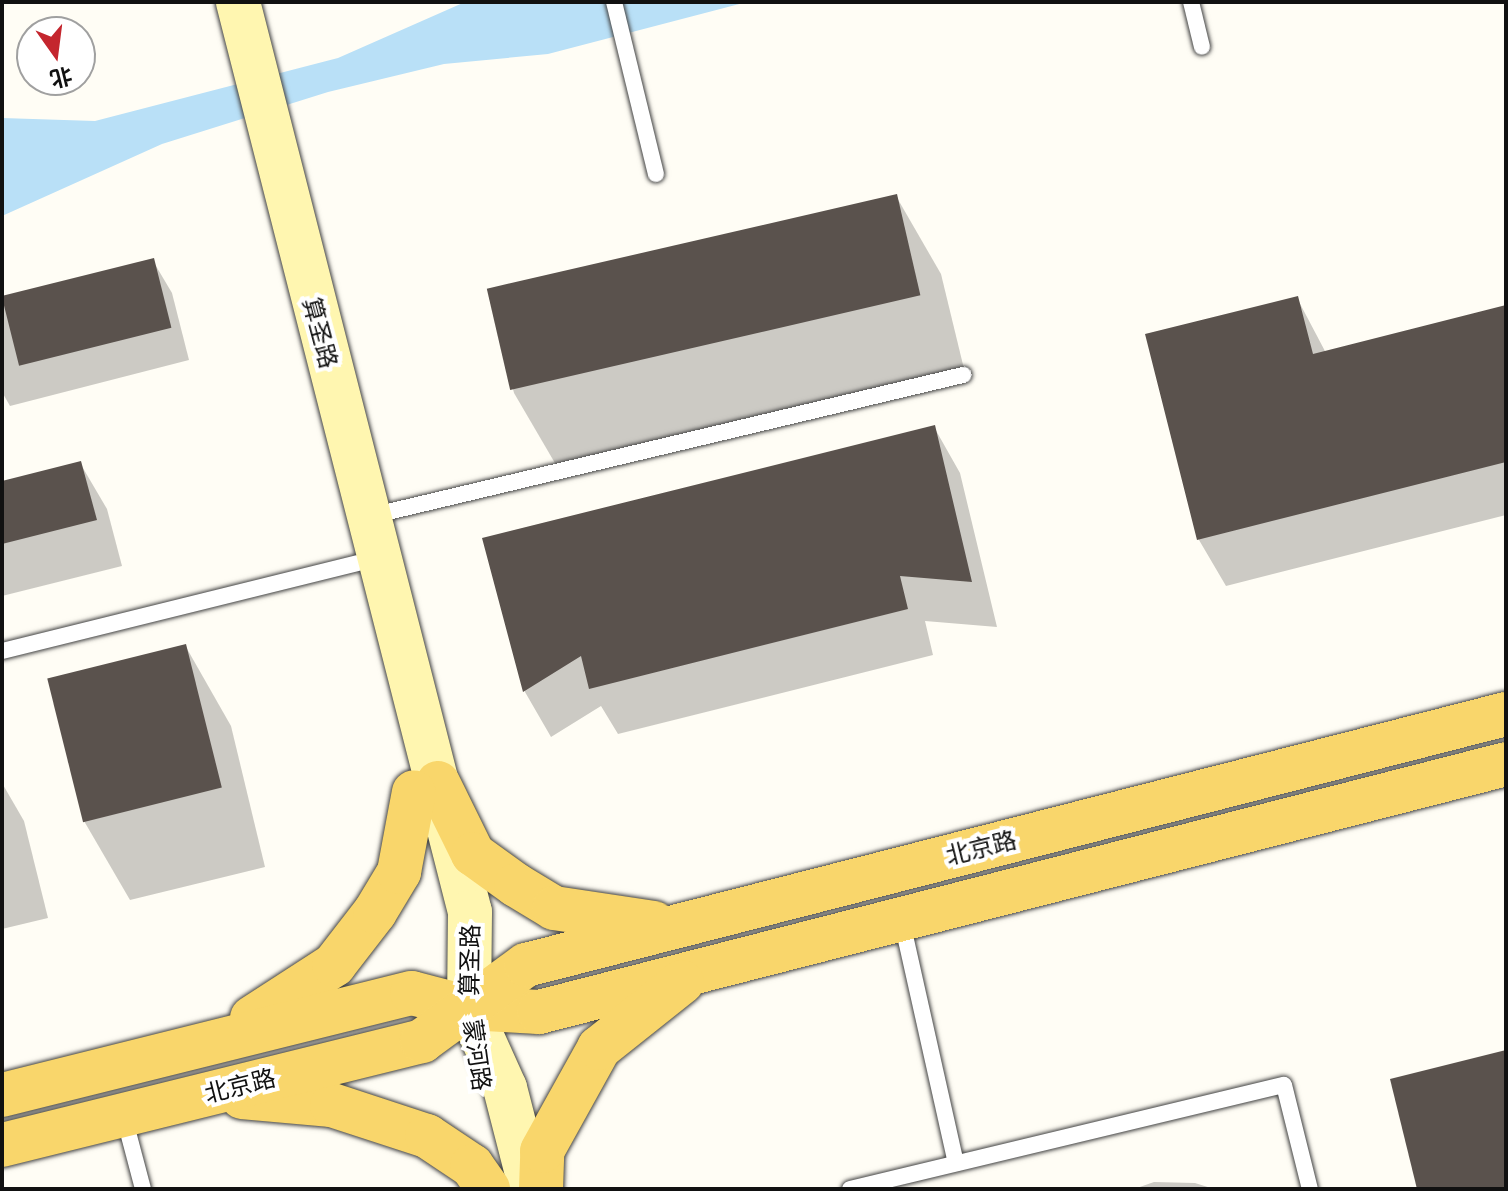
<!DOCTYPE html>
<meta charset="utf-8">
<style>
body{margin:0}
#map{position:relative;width:1508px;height:1191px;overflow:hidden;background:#fffdf5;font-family:Merriweather,"Noto Sans SC",serif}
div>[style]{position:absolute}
.water>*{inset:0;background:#b9e0f7}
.shadow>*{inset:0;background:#0003}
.building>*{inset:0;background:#5a524d;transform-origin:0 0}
.roads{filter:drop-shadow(0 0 2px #444) drop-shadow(0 0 2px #444)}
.lane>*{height:16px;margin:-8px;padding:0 8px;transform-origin:8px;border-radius:8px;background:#fff}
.secondary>*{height:44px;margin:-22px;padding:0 22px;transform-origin:22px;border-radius:22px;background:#fff6b0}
.primary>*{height:44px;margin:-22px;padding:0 22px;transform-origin:22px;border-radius:22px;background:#f9d66b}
span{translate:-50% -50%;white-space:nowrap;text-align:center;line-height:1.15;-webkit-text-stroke:8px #fff;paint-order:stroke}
.street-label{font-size:24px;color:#111}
.frame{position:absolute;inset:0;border:4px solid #111;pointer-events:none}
.north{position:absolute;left:16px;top:16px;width:80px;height:80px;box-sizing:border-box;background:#fff;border:2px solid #a0a0a0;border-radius:50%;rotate:166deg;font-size:22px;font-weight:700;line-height:32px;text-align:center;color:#111}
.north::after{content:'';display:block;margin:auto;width:28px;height:36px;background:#c4262e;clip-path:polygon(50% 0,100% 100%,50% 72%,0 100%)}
</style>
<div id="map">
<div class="water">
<div style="clip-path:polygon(465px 2px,747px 2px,548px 54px,444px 64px,328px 92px,162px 144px,2px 216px,2px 118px,95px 121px,338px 58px)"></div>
</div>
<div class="shadow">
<div style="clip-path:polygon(896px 196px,941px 274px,965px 373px,559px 470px,514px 393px,490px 294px)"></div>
<div style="clip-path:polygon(153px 261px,172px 293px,189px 360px,10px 406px,2px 392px,2px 299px)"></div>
<div style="clip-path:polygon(1297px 298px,1326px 353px,1506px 310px,1506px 515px,1226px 586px,1199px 540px,1148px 336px)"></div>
<div style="clip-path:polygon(934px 427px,960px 473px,997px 627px,925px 621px,933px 655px,618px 734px,601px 706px,551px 737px,525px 692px,484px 539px)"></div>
<div style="clip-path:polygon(80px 463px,107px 509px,122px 566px,2px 596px,2px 483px)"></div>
<div style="clip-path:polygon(186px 647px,231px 726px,265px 867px,130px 900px,84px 821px)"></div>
<div style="clip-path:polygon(2px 783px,24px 821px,48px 918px,2px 929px)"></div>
<div style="clip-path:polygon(1154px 1182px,1195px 1183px,1214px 1189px,1134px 1189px)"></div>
</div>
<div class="building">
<div style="left:897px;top:194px;width:104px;height:421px;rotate:77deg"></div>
<div style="left:154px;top:258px;width:72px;height:157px;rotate:76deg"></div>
<div style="clip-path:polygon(1298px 296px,1313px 354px,1506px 305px,1506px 462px,1197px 540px,1145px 334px)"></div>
<div style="clip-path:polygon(935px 425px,972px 582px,900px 576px,908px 609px,589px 689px,581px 656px,523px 692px,482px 538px)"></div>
<div style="clip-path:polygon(81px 461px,97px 520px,2px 544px,2px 481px)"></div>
<div style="left:186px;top:644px;width:148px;height:143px;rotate:76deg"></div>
<div style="clip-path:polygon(1506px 1050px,1506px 1189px,1417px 1189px,1390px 1079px)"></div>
</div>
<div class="roads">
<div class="lane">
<div style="left:614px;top:2px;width:177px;rotate:76.3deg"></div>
<div style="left:1191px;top:2px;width:46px;rotate:76.3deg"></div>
<div style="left:371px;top:516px;width:609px;rotate:-13.4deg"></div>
<div style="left:2px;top:651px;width:366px;rotate:-13.9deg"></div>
<div style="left:902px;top:922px;width:247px;rotate:77.4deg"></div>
<div style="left:124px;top:1117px;width:74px;rotate:75.2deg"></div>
<div style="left:850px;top:1189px;width:446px;rotate:-13.5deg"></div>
<div style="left:1284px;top:1085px;width:107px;rotate:76deg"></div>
</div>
<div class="secondary">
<div style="left:238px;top:2px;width:939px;rotate:75.7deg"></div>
<div style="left:470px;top:912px;width:96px;rotate:90.6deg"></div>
<div style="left:469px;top:1008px;width:88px;rotate:65.8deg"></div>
<div style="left:505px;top:1088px;width:104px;rotate:75.6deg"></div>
</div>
<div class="primary">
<div style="left:438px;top:783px;width:79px;rotate:63.8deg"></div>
<div style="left:473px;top:854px;width:53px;rotate:35.8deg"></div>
<div style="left:516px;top:885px;width:44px;rotate:31.2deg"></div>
<div style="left:554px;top:908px;width:101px;rotate:8.5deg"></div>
<div style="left:252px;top:1018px;width:98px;rotate:-32.9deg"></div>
<div style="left:334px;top:965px;width:67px;rotate:-52.3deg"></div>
<div style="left:375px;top:912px;width:47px;rotate:-59deg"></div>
<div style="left:399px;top:872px;width:81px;rotate:-79.4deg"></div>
<div style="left:2px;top:1095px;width:422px;rotate:-14deg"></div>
<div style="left:412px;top:993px;width:59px;rotate:14.7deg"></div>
<div style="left:469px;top:1008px;width:70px;rotate:3.3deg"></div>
<div style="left:539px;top:1012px;width:998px;rotate:-14.38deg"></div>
<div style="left:242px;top:1097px;width:90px;rotate:5.1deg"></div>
<div style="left:332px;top:1105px;width:100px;rotate:18.1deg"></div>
<div style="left:427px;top:1136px;width:54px;rotate:33.7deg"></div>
<div style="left:472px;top:1166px;width:28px;rotate:55deg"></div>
<div style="left:2px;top:1145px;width:433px;rotate:-13.9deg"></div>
<div style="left:422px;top:1041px;width:129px;rotate:-36.2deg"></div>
<div style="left:526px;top:965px;width:1012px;rotate:-14.37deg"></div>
<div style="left:541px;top:1189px;width:38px;rotate:-88deg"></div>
<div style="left:542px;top:1151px;width:118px;rotate:-61deg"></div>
<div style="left:599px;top:1048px;width:106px;rotate:-38.5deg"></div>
</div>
</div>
<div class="street-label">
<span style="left:320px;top:333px;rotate:75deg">算圣路</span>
<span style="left:981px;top:848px;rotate:-14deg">北京路</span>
<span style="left:470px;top:960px;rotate:-89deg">算圣路</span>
<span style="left:477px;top:1055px;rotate:82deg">蒙河路</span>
<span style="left:240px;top:1086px;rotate:-14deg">北京路</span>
</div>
<div class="frame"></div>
<div class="north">北</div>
</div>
